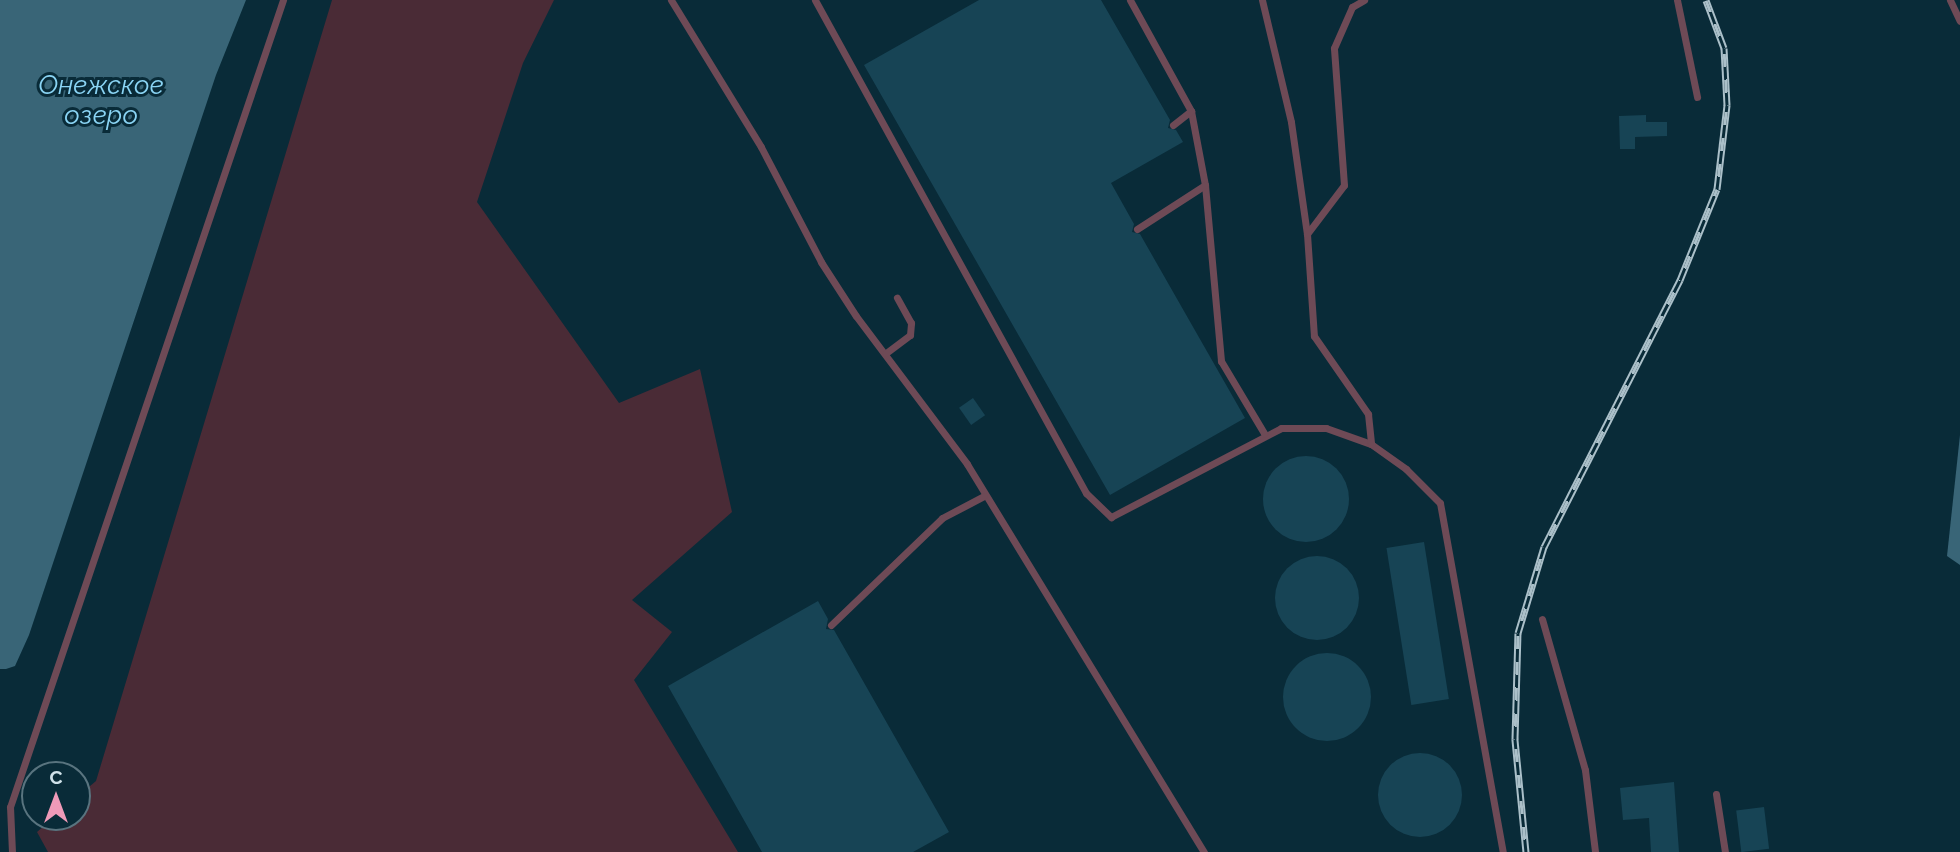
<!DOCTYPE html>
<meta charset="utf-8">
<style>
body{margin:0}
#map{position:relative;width:1960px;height:852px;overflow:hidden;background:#092b38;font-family:Raleway,sans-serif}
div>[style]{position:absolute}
.green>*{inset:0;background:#4a2b36}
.water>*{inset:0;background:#396577}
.building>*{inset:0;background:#174455;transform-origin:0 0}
.round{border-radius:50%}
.lane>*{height:7px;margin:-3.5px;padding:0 3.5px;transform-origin:3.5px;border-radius:3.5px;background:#6e4a56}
.rail>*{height:7px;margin-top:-3.5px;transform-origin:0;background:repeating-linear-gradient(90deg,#092b38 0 13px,#abc0c9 0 26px);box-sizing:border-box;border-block:2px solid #abc0c9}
span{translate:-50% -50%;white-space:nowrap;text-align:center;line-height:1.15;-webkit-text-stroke:6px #092b38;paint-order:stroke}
.water-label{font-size:26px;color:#8ad4f4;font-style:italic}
.north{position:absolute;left:21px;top:761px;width:70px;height:70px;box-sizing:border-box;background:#092b38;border:2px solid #59747f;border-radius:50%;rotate:0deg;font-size:19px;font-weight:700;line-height:28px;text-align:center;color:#d0e2ea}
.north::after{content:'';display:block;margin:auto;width:24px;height:32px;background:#ef9ab8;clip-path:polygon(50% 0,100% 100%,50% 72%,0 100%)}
</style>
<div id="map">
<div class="green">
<div style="clip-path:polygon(332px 0,554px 0,523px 63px,477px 202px,619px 403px,700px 369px,732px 512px,632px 600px,672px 632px,634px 680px,738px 852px,48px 852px,37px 832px,54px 817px,77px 817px,77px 797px,96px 781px)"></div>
</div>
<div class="water">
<div style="clip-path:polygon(0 0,246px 0,216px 75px,29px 635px,15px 666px,6px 669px,0 669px)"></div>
<div style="clip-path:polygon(1960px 435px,1960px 565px,1947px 556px)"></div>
</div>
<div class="building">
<div style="clip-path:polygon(979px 0,1101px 0,1170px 120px,1168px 128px,1176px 130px,1183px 142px,1111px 183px,1134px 224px,1132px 232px,1140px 234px,1245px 418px,1110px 495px,864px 65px)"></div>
<div style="clip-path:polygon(1646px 115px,1646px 122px,1667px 122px,1667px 136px,1635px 137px,1635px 149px,1620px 149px,1619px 116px)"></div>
<div style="left:973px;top:398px;width:21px;height:17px;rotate:55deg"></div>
<div class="round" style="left:1263px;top:456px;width:86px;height:86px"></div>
<div style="left:1424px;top:542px;width:159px;height:38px;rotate:81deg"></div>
<div class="round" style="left:1275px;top:556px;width:84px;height:84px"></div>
<div style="clip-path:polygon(818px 601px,828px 619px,826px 629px,834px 630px,949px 832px,913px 852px,762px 852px,668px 686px)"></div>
<div class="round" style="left:1283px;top:653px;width:88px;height:88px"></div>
<div class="round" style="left:1378px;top:753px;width:84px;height:84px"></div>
<div style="clip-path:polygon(1674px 782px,1679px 852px,1651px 852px,1649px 818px,1623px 820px,1620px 788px)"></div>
<div style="left:1764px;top:807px;width:42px;height:28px;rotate:83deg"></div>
</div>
<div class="lane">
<div style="left:671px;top:0;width:172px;rotate:58.5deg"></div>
<div style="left:761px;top:147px;width:130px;rotate:62.4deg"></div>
<div style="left:821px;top:262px;width:64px;rotate:57.1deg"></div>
<div style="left:856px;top:316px;width:185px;rotate:53.1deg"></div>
<div style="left:967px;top:464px;width:455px;rotate:58.6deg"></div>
<div style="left:815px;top:0;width:563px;rotate:61.2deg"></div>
<div style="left:1086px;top:493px;width:35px;rotate:44deg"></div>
<div style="left:1111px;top:517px;width:192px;rotate:-27.6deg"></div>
<div style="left:1281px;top:428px;width:45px"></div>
<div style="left:1326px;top:428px;width:48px;rotate:19.6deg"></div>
<div style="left:1371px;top:444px;width:43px;rotate:35.5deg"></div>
<div style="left:1406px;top:469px;width:48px;rotate:45deg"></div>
<div style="left:1440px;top:503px;width:355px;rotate:79.8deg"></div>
<div style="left:1130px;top:0;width:127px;rotate:61.2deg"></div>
<div style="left:1191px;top:111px;width:75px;rotate:79.3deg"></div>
<div style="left:1205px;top:185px;width:177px;rotate:84.8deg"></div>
<div style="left:1221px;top:361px;width:84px;rotate:59.2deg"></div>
<div style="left:1262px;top:0;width:125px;rotate:76.6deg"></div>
<div style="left:1291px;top:122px;width:113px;rotate:81.9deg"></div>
<div style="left:1307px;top:234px;width:102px;rotate:86.1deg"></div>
<div style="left:1314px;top:336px;width:95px;rotate:55.3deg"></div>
<div style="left:1368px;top:414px;width:30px;rotate:84deg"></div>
<div style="left:1677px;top:0;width:99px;rotate:78.3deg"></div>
<div style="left:1950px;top:0;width:23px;rotate:65deg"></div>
<div style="left:1173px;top:125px;width:23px;rotate:-38deg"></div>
<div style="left:1137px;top:229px;width:81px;rotate:-32.9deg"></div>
<div style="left:1307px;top:234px;width:61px;rotate:-52.9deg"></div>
<div style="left:1344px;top:185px;width:137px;rotate:-94.2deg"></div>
<div style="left:1334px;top:48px;width:45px;rotate:-66.3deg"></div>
<div style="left:1352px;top:7px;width:14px;rotate:-30deg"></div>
<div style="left:886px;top:353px;width:30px;rotate:-37deg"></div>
<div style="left:910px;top:335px;width:12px;rotate:-85deg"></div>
<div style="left:911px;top:323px;width:29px;rotate:-119deg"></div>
<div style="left:1542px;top:619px;width:157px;rotate:74.1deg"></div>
<div style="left:1585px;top:770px;width:83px;rotate:83deg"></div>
<div style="left:831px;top:625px;width:154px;rotate:-43.9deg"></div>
<div style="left:942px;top:518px;width:47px;rotate:-27.6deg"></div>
<div style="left:1716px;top:794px;width:59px;rotate:81.2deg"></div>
<div style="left:12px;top:852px;width:45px;rotate:-92.5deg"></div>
<div style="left:10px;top:807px;width:852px;rotate:-71.31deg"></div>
</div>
<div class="rail">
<div style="left:1526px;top:852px;width:114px;rotate:-95.6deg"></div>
<div style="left:1515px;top:739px;width:106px;rotate:-88.4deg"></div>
<div style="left:1518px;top:633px;width:90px;rotate:-73.2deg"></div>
<div style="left:1544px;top:547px;width:300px;rotate:-63deg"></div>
<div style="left:1680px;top:280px;width:98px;rotate:-67.9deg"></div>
<div style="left:1717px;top:189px;width:85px;rotate:-83.2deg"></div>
<div style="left:1727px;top:105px;width:57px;rotate:-93deg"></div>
<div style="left:1724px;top:48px;width:51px;rotate:-110.6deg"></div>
</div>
<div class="water-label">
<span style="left:101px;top:101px">Онежское<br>озеро</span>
</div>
<div class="north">С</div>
</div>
